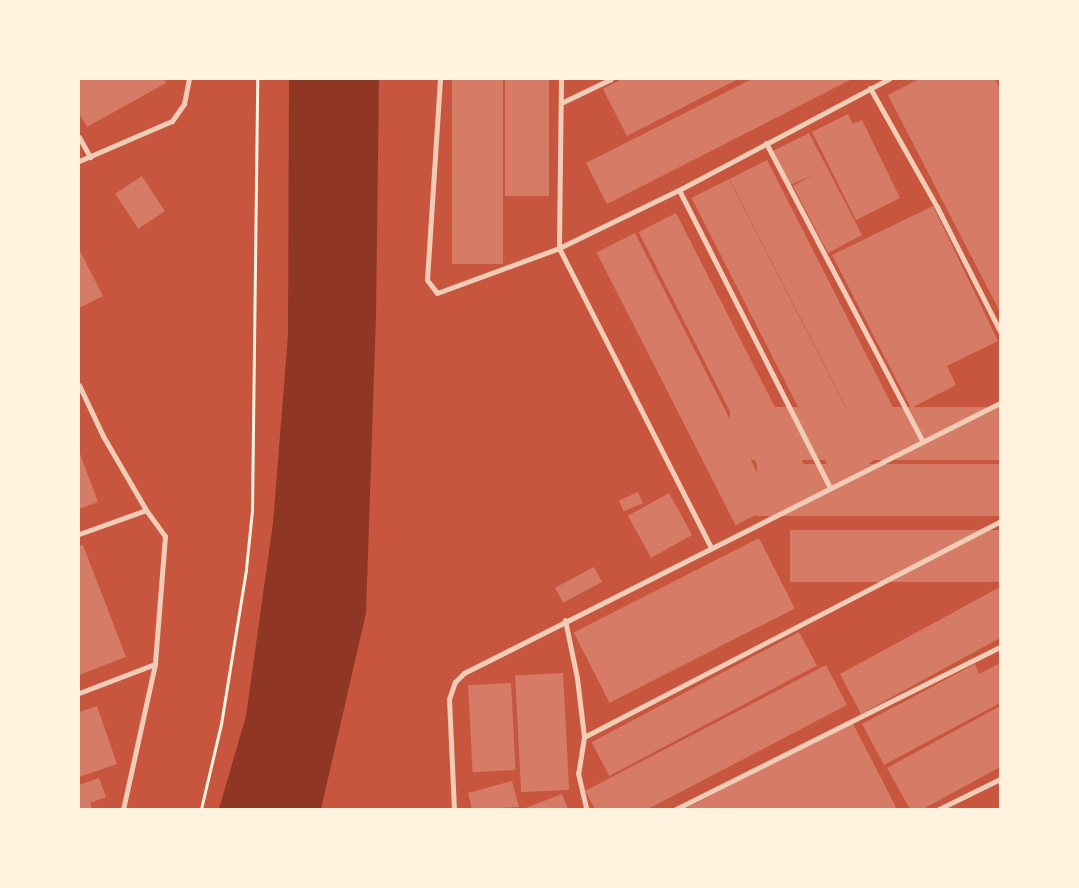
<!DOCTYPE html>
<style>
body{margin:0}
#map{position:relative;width:1079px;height:888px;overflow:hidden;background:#c8553d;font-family:Spectral,serif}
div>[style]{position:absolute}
.water>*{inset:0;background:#8f3625}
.building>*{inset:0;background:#d67c66;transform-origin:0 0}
.path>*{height:3px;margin:-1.5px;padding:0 1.5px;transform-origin:1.5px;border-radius:1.5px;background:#fff3e0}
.minor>*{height:5px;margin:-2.5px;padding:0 2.5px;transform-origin:2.5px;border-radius:2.5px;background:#f1ccb7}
span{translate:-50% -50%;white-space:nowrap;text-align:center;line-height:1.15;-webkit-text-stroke:5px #fff3e0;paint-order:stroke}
.frame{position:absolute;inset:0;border:80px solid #fff3e0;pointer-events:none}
</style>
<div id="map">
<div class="water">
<div style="clip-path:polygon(289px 79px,379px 79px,376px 315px,366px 613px,321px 809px,219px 809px,246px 716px,273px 523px,288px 335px)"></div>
</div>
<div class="building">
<div style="clip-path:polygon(79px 79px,164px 79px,166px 83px,87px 127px,79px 113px)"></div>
<div style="left:452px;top:79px;width:51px;height:185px"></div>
<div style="left:505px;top:79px;width:44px;height:117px"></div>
<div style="clip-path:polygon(622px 79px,738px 79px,627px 136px,603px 89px)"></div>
<div style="clip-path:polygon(752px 79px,852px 79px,607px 204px,586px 163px)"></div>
<div style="clip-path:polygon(919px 79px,995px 79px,1000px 89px,1000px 312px,888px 95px)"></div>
<div style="clip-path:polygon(848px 114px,853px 124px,862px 120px,900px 198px,856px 220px,812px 132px)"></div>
<div style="clip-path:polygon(809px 133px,862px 235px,828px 253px,793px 186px,813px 175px,790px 185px,773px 151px)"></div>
<div style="left:767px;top:160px;width:316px;height:42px;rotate:63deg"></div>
<div style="left:142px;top:176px;width:42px;height:32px;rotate:57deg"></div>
<div style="left:729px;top:179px;width:317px;height:42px;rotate:63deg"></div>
<div style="clip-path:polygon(933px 206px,998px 341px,947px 366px,956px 385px,911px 408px,832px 255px)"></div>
<div style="left:676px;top:213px;width:307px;height:42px;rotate:63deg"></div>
<div style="left:635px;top:233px;width:306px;height:43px;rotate:63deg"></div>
<div style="clip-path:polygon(79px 249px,103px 296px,79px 308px)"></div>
<div style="left:1000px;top:407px;width:53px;height:270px;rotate:90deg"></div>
<div style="clip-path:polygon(79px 451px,98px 502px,79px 509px)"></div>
<div style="left:1000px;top:464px;width:52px;height:243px;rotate:90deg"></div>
<div style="left:638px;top:492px;width:12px;height:21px;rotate:66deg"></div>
<div style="left:669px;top:493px;width:48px;height:47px;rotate:61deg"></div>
<div style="left:1000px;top:530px;width:52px;height:210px;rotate:90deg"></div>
<div style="left:759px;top:538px;width:79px;height:208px;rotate:63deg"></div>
<div style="clip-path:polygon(83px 545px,126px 657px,79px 675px,79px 546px)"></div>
<div style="left:594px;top:567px;width:17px;height:44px;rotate:62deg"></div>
<div style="clip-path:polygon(1000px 587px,1000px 638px,861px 714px,840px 674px)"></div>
<div style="left:799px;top:632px;width:38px;height:235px;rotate:62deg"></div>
<div style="clip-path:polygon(1000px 663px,1000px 703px,884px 765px,862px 724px,975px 664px,979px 674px)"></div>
<div style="clip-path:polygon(826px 665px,847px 705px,648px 809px,595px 809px,585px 791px)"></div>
<div style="left:563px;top:673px;width:117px;height:48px;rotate:87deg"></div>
<div style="left:511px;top:683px;width:87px;height:43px;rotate:87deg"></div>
<div style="clip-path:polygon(97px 706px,117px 764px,79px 777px,79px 712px)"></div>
<div style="clip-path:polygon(1000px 706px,1000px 767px,923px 809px,910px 809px,887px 768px)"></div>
<div style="clip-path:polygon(852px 722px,896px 807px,891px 809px,685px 809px)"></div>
<div style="clip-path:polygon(99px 778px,106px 797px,90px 803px,92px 809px,79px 809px,79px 785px)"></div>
<div style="clip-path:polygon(512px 781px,519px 807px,472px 809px,468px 793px)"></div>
<div style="clip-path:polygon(562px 794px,568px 809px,523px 809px)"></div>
</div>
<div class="path">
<div style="left:201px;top:809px;width:87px;rotate:-76.8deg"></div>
<div style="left:221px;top:724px;width:157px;rotate:-80.8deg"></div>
<div style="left:246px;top:569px;width:59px;rotate:-84.2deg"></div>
<div style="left:252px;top:510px;width:431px;rotate:-89.3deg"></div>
</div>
<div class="minor">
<div style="left:440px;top:79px;width:201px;rotate:93.7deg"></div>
<div style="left:427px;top:280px;width:16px;rotate:52deg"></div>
<div style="left:437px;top:293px;width:130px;rotate:-20.2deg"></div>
<div style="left:559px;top:248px;width:133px;rotate:-25.8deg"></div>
<div style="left:679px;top:190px;width:238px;rotate:-27.9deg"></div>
<div style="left:561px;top:79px;width:169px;rotate:90.7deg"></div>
<div style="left:559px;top:248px;width:335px;rotate:63.1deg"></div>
<div style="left:870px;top:88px;width:137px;rotate:60.6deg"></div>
<div style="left:937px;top:207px;width:139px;rotate:63.1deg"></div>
<div style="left:561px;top:103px;width:55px;rotate:-25.6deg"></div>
<div style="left:79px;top:137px;width:23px;rotate:61deg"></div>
<div style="left:766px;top:143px;width:335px;rotate:62.3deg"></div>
<div style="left:79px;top:161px;width:101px;rotate:-23.3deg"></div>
<div style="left:172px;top:121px;width:21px;rotate:-55deg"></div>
<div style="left:184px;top:104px;width:25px;rotate:-79deg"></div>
<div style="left:679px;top:190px;width:334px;rotate:63.1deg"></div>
<div style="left:79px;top:385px;width:56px;rotate:64.8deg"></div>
<div style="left:103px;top:436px;width:86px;rotate:59.8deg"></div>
<div style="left:146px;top:510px;width:32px;rotate:54deg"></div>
<div style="left:165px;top:536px;width:128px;rotate:94.5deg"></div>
<div style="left:155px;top:664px;width:148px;rotate:102.4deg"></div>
<div style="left:79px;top:534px;width:71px;rotate:-19.7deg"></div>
<div style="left:565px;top:620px;width:59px;rotate:78.3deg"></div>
<div style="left:577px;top:678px;width:59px;rotate:83.2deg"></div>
<div style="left:584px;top:737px;width:36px;rotate:99deg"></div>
<div style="left:578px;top:773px;width:37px;rotate:77deg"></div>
<div style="left:79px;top:693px;width:81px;rotate:-20.9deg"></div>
<div style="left:584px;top:737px;width:469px;rotate:-27.4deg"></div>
<div style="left:454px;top:809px;width:110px;rotate:-92.6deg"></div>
<div style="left:449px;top:699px;width:18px;rotate:-71deg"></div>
<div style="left:455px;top:682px;width:13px;rotate:-45deg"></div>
<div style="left:464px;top:673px;width:600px;rotate:-26.74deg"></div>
<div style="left:676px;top:809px;width:362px;rotate:-26.6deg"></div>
<div style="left:939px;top:809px;width:68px;rotate:-26.2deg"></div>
</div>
<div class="frame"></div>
</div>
